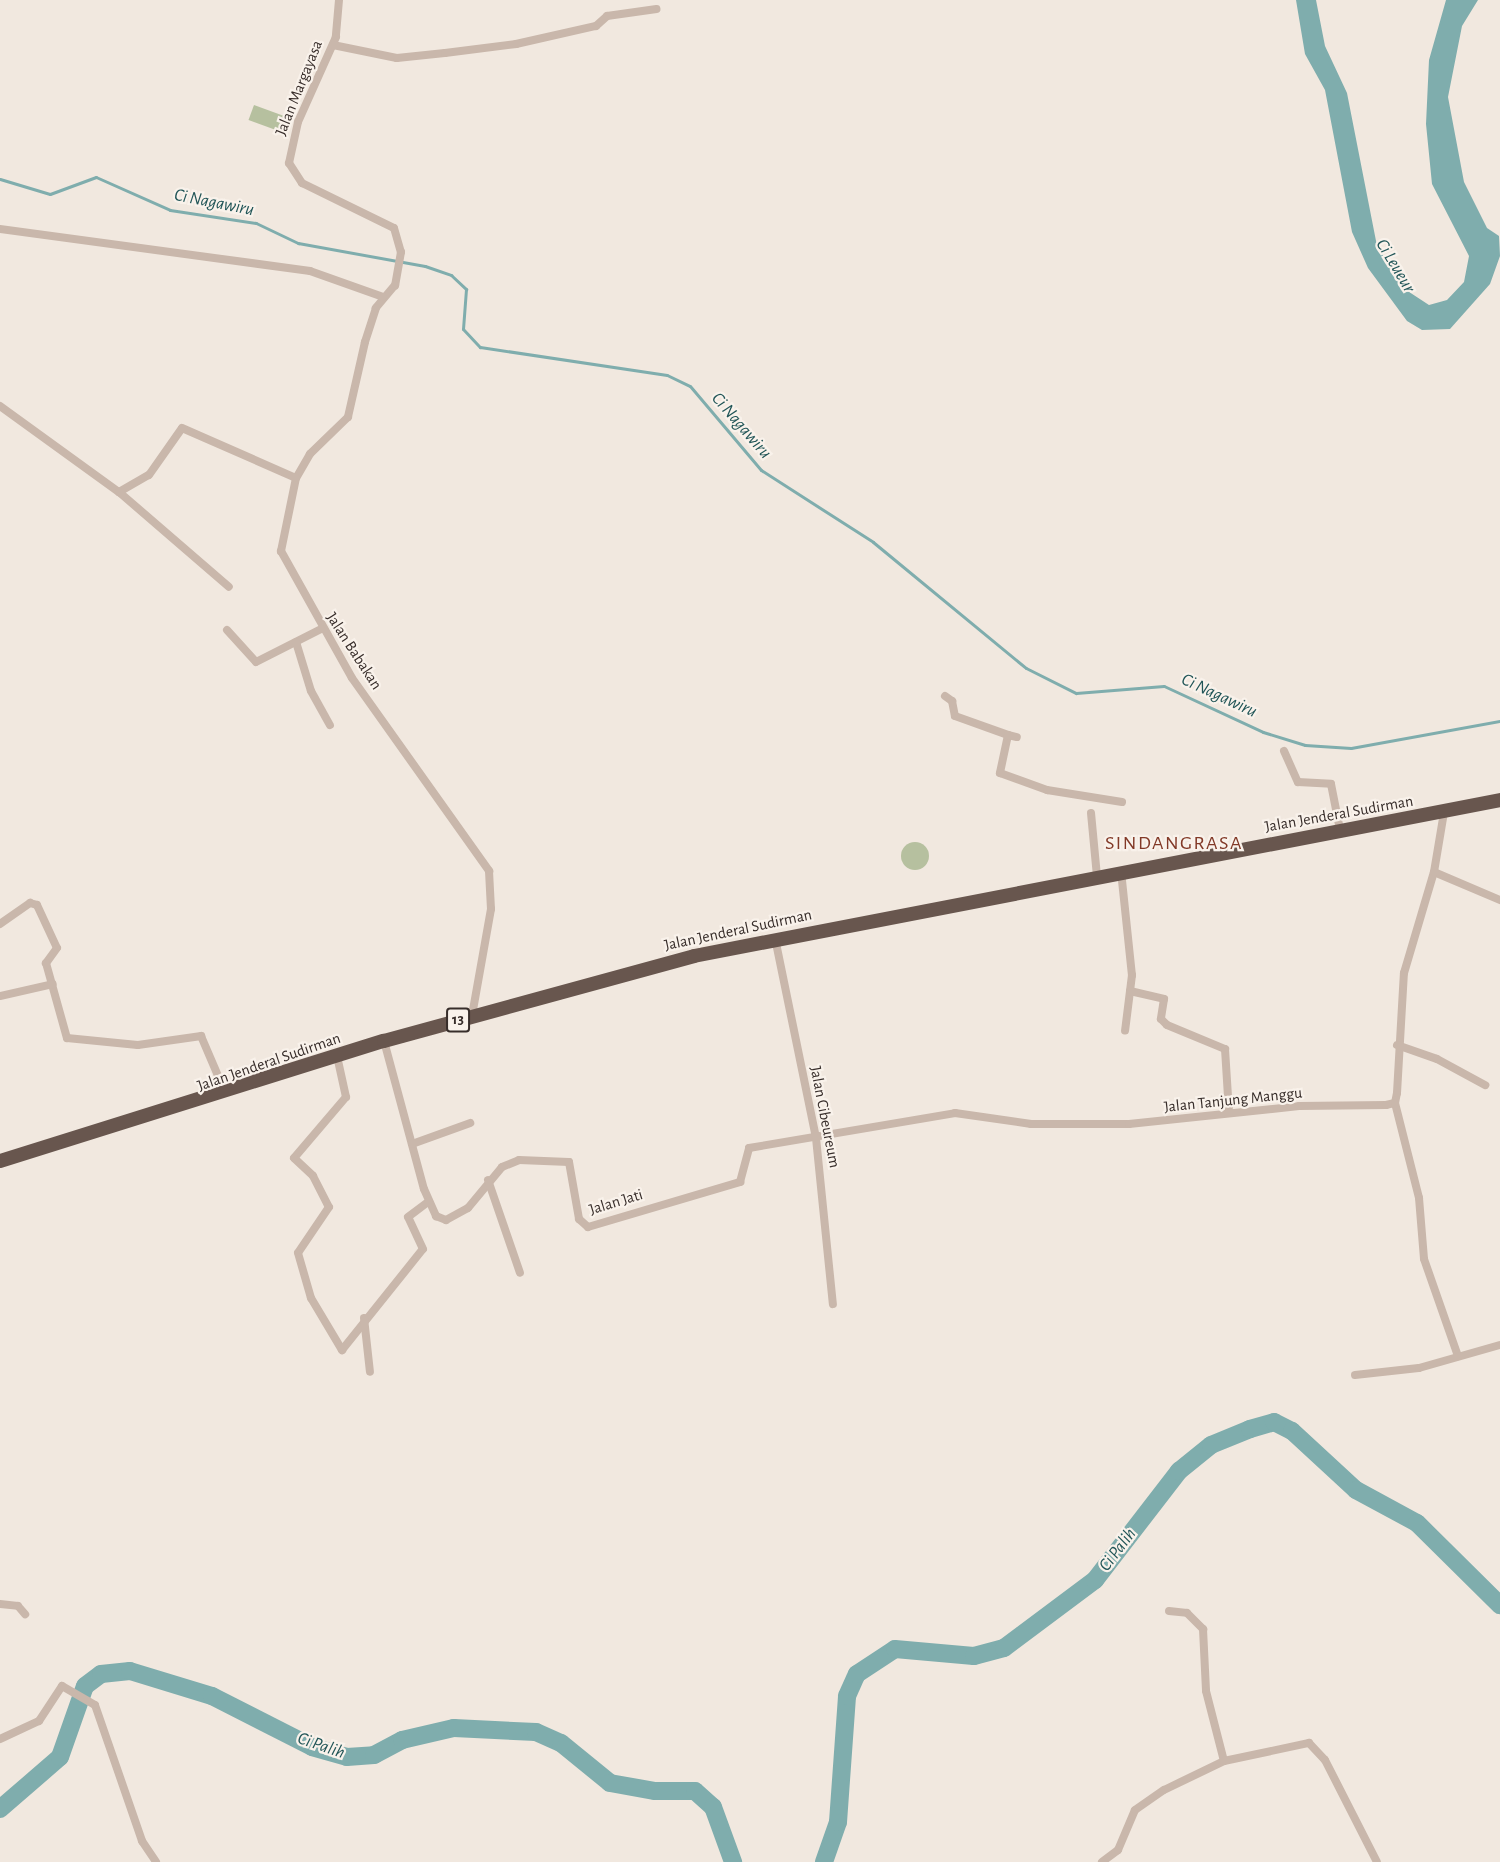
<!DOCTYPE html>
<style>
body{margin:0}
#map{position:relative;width:1500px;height:1862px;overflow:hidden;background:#f1e8df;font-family:"Alegreya Sans",sans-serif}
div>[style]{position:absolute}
.green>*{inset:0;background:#b6c09f;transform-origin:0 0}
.round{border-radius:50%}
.water>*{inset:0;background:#7fadad}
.stream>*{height:3px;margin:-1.5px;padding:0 1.5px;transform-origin:1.5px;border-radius:1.5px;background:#7fadad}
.river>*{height:18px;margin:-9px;padding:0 9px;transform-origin:9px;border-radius:9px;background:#7fadad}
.minor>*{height:8px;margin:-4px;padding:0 4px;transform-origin:4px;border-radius:4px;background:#c9b7ab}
.trunk>*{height:14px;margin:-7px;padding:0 7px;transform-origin:7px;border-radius:7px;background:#68564e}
span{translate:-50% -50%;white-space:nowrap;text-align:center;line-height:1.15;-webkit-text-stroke:4.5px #f9f2eb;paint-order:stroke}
.shield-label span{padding:2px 4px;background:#f9f2eb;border:2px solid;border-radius:4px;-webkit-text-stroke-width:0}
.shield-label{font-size:15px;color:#372d2a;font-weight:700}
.street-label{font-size:16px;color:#372d2a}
.water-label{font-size:18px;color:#215557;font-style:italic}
.quarter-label{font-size:20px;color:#823927;letter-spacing:1.5px}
</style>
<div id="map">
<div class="green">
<div style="left:254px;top:105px;width:32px;height:16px;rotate:20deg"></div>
<div class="round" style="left:901px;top:842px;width:28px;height:28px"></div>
</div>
<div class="water">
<div style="clip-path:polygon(1296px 0,1316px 0,1325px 46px,1347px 93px,1377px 246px,1403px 288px,1429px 305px,1447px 300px,1464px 282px,1469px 256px,1432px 184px,1426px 124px,1429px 60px,1446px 0,1478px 0,1462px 26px,1448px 97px,1464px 182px,1487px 228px,1499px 236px,1500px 256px,1490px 284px,1450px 329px,1422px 330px,1407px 321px,1368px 268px,1352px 232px,1325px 90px,1305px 54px)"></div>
</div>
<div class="stream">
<div style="left:0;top:179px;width:52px;rotate:16.7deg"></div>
<div style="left:50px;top:194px;width:49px;rotate:-20.3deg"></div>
<div style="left:96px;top:177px;width:81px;rotate:24deg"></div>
<div style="left:170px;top:210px;width:87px;rotate:8.6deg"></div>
<div style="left:256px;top:223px;width:47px;rotate:25.5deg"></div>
<div style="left:298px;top:243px;width:129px;rotate:10.3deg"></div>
<div style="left:425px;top:266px;width:28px;rotate:19deg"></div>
<div style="left:451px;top:275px;width:21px;rotate:43deg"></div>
<div style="left:466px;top:289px;width:40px;rotate:94.3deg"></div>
<div style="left:463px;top:329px;width:25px;rotate:47deg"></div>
<div style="left:480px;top:347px;width:189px;rotate:8.5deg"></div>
<div style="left:667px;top:375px;width:25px;rotate:26deg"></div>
<div style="left:690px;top:386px;width:110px;rotate:49.8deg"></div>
<div style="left:761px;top:470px;width:133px;rotate:32.7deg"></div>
<div style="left:873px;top:542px;width:198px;rotate:39.5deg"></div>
<div style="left:1026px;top:668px;width:56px;rotate:26.6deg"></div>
<div style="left:1076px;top:693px;width:88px;rotate:-4.5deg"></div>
<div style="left:1164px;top:686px;width:109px;rotate:24.9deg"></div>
<div style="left:1263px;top:732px;width:44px;rotate:17.2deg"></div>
<div style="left:1305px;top:745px;width:46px;rotate:3.7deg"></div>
<div style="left:1351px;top:748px;width:151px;rotate:-10.3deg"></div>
</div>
<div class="river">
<div style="left:0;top:1809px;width:79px;rotate:-40.9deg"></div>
<div style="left:60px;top:1757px;width:75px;rotate:-70.6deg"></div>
<div style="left:85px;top:1686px;width:20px;rotate:-37deg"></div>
<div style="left:101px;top:1674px;width:29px;rotate:-6deg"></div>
<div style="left:130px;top:1671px;width:86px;rotate:17deg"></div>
<div style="left:212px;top:1696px;width:112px;rotate:27deg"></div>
<div style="left:312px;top:1747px;width:36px;rotate:16deg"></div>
<div style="left:347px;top:1757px;width:27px;rotate:-4deg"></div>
<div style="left:374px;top:1755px;width:32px;rotate:-28deg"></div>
<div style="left:402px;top:1740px;width:53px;rotate:-13deg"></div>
<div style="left:454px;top:1728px;width:82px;rotate:2.8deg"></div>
<div style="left:536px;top:1732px;width:27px;rotate:24deg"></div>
<div style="left:561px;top:1743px;width:63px;rotate:39.2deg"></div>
<div style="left:610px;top:1783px;width:46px;rotate:10.1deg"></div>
<div style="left:655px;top:1791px;width:40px"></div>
<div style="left:695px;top:1791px;width:24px;rotate:42deg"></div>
<div style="left:713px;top:1807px;width:59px;rotate:70deg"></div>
<div style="left:824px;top:1862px;width:42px;rotate:-70.7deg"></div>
<div style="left:838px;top:1822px;width:126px;rotate:-85.9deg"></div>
<div style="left:847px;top:1696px;width:24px;rotate:-66deg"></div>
<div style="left:857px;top:1674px;width:45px;rotate:-33.3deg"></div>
<div style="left:895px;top:1649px;width:79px;rotate:5.1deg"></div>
<div style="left:974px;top:1656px;width:31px;rotate:-15deg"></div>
<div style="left:1004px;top:1648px;width:114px;rotate:-36.8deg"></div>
<div style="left:1095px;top:1580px;width:138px;rotate:-52.4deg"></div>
<div style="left:1179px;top:1471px;width:41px;rotate:-39.1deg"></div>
<div style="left:1211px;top:1445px;width:42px;rotate:-22.3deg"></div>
<div style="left:1250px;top:1429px;width:25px;rotate:-16deg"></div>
<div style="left:1274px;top:1422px;width:20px;rotate:27deg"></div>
<div style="left:1292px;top:1431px;width:87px;rotate:42.7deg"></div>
<div style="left:1356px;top:1490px;width:69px;rotate:28.4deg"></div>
<div style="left:1417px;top:1523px;width:117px;rotate:44.7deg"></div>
</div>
<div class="minor">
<div style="left:339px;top:0;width:37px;rotate:95deg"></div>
<div style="left:336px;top:37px;width:93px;rotate:114.1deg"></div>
<div style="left:298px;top:122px;width:42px;rotate:102.4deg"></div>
<div style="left:289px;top:163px;width:24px;rotate:57deg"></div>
<div style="left:302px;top:183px;width:102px;rotate:26.1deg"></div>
<div style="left:394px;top:228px;width:25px;rotate:74deg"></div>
<div style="left:401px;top:252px;width:34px;rotate:100deg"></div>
<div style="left:395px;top:285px;width:30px;rotate:130deg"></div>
<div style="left:376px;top:308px;width:36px;rotate:108deg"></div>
<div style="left:365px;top:342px;width:77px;rotate:102.8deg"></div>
<div style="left:348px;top:417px;width:53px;rotate:135.8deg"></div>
<div style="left:310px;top:454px;width:28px;rotate:120deg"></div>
<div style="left:296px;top:478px;width:75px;rotate:101.6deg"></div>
<div style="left:281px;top:551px;width:145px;rotate:60.8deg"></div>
<div style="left:352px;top:678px;width:237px;rotate:54.6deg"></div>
<div style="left:489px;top:871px;width:38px;rotate:87deg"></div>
<div style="left:491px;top:909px;width:109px;rotate:100.1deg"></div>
<div style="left:333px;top:45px;width:65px;rotate:11.5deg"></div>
<div style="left:397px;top:58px;width:48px;rotate:-5.9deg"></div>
<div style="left:445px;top:53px;width:72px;rotate:-7.2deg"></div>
<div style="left:516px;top:44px;width:82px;rotate:-12.7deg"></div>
<div style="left:596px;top:26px;width:15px;rotate:-42deg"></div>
<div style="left:607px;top:16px;width:50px;rotate:-8deg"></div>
<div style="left:0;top:229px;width:313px;rotate:7.7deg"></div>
<div style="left:310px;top:271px;width:77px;rotate:19.6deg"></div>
<div style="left:0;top:406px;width:147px;rotate:35.9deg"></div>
<div style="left:119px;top:492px;width:34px;rotate:-30deg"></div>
<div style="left:149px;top:475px;width:57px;rotate:-54.9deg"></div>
<div style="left:182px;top:428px;width:124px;rotate:23.7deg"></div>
<div style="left:119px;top:492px;width:145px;rotate:40.8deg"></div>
<div style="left:227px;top:630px;width:43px;rotate:47.8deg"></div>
<div style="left:256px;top:662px;width:73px;rotate:-26.9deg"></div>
<div style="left:296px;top:642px;width:51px;rotate:73deg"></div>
<div style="left:311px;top:691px;width:39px;rotate:61deg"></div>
<div style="left:945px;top:696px;width:9px;rotate:36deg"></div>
<div style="left:952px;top:701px;width:15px;rotate:79deg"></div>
<div style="left:955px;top:716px;width:56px;rotate:19.7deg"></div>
<div style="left:1008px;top:735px;width:39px;rotate:102deg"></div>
<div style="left:1000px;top:773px;width:50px;rotate:19.9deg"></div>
<div style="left:1047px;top:790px;width:76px;rotate:9.1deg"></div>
<div style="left:1008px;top:735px;width:9px;rotate:13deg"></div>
<div style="left:1284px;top:751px;width:34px;rotate:66deg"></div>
<div style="left:1298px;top:782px;width:33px;rotate:3deg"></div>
<div style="left:1331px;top:784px;width:47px;rotate:78.9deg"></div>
<div style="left:1091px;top:813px;width:63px;rotate:84.6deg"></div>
<div style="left:1121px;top:871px;width:105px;rotate:84deg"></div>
<div style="left:1132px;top:975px;width:56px;rotate:97.1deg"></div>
<div style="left:1434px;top:872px;width:72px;rotate:23deg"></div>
<div style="left:0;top:924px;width:37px;rotate:-35deg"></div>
<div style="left:30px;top:903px;width:7px;rotate:16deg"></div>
<div style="left:37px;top:905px;width:47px;rotate:65.1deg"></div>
<div style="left:57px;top:948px;width:19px;rotate:126deg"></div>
<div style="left:46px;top:963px;width:78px;rotate:74.4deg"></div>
<div style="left:67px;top:1038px;width:71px;rotate:5.6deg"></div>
<div style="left:138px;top:1045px;width:64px;rotate:-8.1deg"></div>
<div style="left:201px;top:1036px;width:61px;rotate:66.8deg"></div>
<div style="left:775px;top:938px;width:204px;rotate:78.4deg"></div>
<div style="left:816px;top:1138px;width:167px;rotate:84.2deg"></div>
<div style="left:1130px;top:991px;width:35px;rotate:13deg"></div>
<div style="left:1164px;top:999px;width:20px;rotate:99deg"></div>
<div style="left:1161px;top:1019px;width:8px;rotate:45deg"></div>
<div style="left:1167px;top:1025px;width:63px;rotate:22.5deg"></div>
<div style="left:1225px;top:1049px;width:64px;rotate:86.4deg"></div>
<div style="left:0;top:996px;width:54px;rotate:-12.8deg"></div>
<div style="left:384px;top:1041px;width:153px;rotate:74.9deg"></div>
<div style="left:424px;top:1189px;width:30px;rotate:66deg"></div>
<div style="left:436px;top:1216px;width:11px;rotate:22deg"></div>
<div style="left:446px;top:1220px;width:25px;rotate:-29deg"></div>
<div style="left:468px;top:1208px;width:53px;rotate:-50.3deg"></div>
<div style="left:502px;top:1167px;width:18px;rotate:-22deg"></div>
<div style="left:519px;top:1160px;width:50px;rotate:2.3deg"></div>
<div style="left:569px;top:1162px;width:58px;rotate:80deg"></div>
<div style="left:579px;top:1219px;width:12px;rotate:42deg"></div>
<div style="left:588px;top:1227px;width:159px;rotate:-16.5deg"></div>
<div style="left:740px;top:1182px;width:35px;rotate:-75deg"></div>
<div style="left:749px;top:1148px;width:209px;rotate:-9.6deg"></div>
<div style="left:955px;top:1113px;width:77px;rotate:8.2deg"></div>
<div style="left:1031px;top:1124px;width:98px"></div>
<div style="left:1129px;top:1124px;width:171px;rotate:-6deg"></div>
<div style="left:1299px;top:1106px;width:87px;rotate:-0.7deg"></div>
<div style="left:1386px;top:1105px;width:9px;rotate:-13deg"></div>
<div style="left:1395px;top:1103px;width:10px;rotate:-79deg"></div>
<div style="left:1397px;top:1093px;width:120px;rotate:-86.7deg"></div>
<div style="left:1404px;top:973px;width:105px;rotate:-73.5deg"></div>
<div style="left:1434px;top:872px;width:61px;rotate:-80.5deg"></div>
<div style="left:1397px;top:1045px;width:42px;rotate:19.3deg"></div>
<div style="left:1437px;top:1059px;width:55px;rotate:28.4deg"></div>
<div style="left:337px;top:1056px;width:42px;rotate:77.6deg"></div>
<div style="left:346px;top:1097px;width:80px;rotate:130.4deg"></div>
<div style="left:294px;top:1158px;width:26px;rotate:43deg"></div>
<div style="left:313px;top:1176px;width:35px;rotate:63deg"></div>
<div style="left:329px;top:1207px;width:55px;rotate:124deg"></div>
<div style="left:298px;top:1253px;width:47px;rotate:73.9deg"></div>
<div style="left:311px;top:1298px;width:61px;rotate:59.2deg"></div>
<div style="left:342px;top:1350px;width:129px;rotate:-51.3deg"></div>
<div style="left:423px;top:1249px;width:35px;rotate:-115deg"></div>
<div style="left:408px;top:1217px;width:26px;rotate:-37deg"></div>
<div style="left:1395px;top:1103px;width:98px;rotate:75.8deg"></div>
<div style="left:1419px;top:1198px;width:61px;rotate:85.3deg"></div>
<div style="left:1424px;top:1259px;width:103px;rotate:70.7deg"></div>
<div style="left:412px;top:1144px;width:62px;rotate:-19.9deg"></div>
<div style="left:488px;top:1180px;width:98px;rotate:71deg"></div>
<div style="left:364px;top:1318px;width:54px;rotate:83.7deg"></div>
<div style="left:1355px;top:1375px;width:64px;rotate:-6.2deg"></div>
<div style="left:1419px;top:1368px;width:84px;rotate:-15.9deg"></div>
<div style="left:0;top:1604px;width:18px;rotate:6deg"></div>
<div style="left:18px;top:1606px;width:11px;rotate:49deg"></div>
<div style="left:1169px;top:1611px;width:18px;rotate:6deg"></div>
<div style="left:1187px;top:1613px;width:23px;rotate:45deg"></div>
<div style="left:1203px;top:1629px;width:62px;rotate:87.2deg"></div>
<div style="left:1206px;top:1691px;width:72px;rotate:75.6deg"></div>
<div style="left:0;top:1739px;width:43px;rotate:-24.8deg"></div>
<div style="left:39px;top:1721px;width:42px;rotate:-56.7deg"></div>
<div style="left:62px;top:1686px;width:38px;rotate:30deg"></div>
<div style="left:95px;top:1705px;width:144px;rotate:70.9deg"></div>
<div style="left:142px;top:1841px;width:25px;rotate:56deg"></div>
<div style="left:1102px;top:1862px;width:20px;rotate:-37deg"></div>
<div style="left:1118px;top:1850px;width:43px;rotate:-67deg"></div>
<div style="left:1135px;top:1810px;width:35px;rotate:-35deg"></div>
<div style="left:1164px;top:1790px;width:67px;rotate:-25.8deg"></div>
<div style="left:1224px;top:1761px;width:87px;rotate:-12deg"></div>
<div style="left:1309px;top:1743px;width:23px;rotate:47deg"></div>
<div style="left:1325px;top:1760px;width:114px;rotate:63deg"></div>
</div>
<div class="trunk">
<div style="left:0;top:1161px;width:402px;rotate:-17.4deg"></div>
<div style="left:384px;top:1041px;width:321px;rotate:-15.3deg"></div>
<div style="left:694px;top:956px;width:821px;rotate:-10.95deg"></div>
</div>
<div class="shield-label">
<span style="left:458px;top:1020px">13</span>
</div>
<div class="street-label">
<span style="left:299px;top:88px;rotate:-68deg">Jalan Margayasa</span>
<span style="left:354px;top:651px;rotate:57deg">Jalan Babakan</span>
<span style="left:1339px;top:814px;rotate:-10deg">Jalan Jenderal Sudirman</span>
<span style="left:738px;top:930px;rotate:-12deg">Jalan Jenderal Sudirman</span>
<span style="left:269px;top:1062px;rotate:-19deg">Jalan Jenderal Sudirman</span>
<span style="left:1233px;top:1100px;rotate:-6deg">Jalan Tanjung Manggu</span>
<span style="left:825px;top:1117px;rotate:79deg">Jalan Cibeureum</span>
<span style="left:616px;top:1202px;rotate:-17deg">Jalan Jati</span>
</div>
<div class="water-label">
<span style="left:214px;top:203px;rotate:11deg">Ci Nagawiru</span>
<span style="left:1395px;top:266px;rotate:59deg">Ci Leueur</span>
<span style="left:741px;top:426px;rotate:49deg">Ci Nagawiru</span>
<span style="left:1219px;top:696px;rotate:25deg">Ci Nagawiru</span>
<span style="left:1118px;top:1550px;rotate:-53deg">Ci Palih</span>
<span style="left:321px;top:1746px;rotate:19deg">Ci Palih</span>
</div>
<div class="quarter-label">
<span style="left:1174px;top:843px">SINDANGRASA</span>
</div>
</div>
